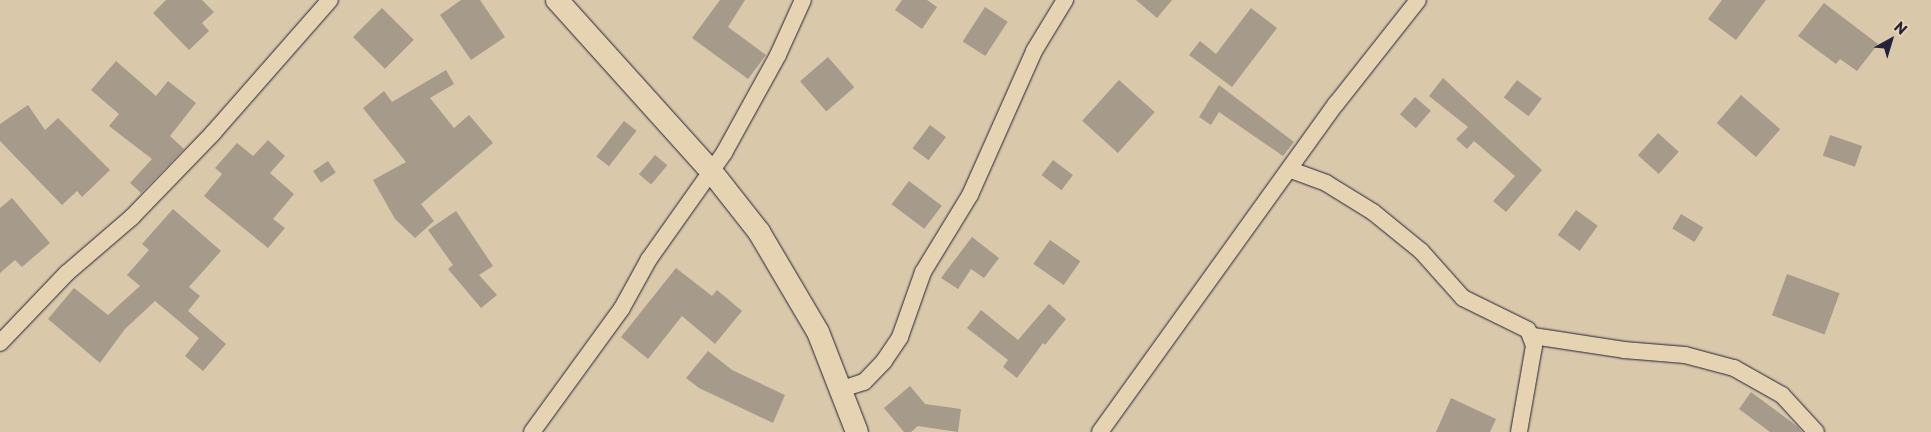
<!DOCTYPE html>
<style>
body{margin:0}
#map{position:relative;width:1931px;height:432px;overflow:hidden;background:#d9c8aa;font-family:"Playpen Sans",sans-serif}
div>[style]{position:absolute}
.building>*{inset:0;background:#a69a8b;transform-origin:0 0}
.roads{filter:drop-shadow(0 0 1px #22223b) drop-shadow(0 0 1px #22223b)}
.street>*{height:16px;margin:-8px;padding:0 8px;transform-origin:8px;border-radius:8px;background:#e5d3b1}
.secondary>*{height:22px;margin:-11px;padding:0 11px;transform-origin:11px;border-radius:11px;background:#e5d3b1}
span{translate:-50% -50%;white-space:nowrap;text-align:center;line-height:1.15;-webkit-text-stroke:4.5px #e5d3b1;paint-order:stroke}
.north{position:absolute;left:1866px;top:15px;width:50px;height:50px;-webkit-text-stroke:4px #e5d3b1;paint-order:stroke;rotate:39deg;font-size:14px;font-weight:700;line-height:20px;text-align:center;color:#22223b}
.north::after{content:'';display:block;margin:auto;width:18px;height:22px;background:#22223b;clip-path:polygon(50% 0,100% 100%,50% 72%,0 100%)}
</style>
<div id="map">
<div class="building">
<div style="clip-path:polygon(166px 0,202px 0,214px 12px,202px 23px,209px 31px,189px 50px,153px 13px)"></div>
<div style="clip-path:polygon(461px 0,480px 0,505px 37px,471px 60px,440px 15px)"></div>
<div style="clip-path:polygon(720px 0,745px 0,728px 27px,766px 55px,748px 79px,692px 38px)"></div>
<div style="clip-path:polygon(902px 0,927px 0,937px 7px,922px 29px,895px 10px)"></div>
<div style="clip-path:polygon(1136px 0,1172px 0,1157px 18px)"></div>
<div style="clip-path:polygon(1722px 0,1766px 0,1736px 40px,1708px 19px)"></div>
<div style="clip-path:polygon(1824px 3px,1878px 44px,1857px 71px,1840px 59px,1836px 64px,1798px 36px)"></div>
<div style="left:985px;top:7px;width:27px;height:41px;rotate:33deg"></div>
<div style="left:382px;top:8px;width:45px;height:41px;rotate:45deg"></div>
<div style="clip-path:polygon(1251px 8px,1277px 28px,1232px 87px,1189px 55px,1200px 41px,1216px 54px)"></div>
<div style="left:828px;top:57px;width:40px;height:37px;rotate:49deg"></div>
<div style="clip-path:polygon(116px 61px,156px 96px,168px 81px,196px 103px,170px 136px,184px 149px,141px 193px,130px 183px,152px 159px,109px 126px,119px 114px,91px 90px)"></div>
<div style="clip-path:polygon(446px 70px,454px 84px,430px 98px,454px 128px,469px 115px,493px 143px,421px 204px,434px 221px,415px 238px,395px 219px,373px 180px,406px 162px,363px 108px,384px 91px,392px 102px)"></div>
<div style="clip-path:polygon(1443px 78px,1542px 170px,1506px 212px,1493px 201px,1515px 176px,1474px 141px,1467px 149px,1456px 139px,1468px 127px,1429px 96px)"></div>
<div style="left:1119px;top:80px;width:48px;height:55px;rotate:42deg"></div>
<div style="left:1517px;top:80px;width:31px;height:22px;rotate:37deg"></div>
<div style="clip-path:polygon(1219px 85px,1294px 142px,1283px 156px,1219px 112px,1211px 125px,1199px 117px)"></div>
<div style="left:1741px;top:95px;width:52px;height:37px;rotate:41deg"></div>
<div style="left:1415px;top:97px;width:21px;height:23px;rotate:41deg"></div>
<div style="clip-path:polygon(28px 105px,45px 130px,58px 118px,110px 170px,82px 197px,77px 191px,62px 205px,0 141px,0 124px)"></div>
<div style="left:624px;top:121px;width:16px;height:45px;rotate:38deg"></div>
<div style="left:930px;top:125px;width:20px;height:29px;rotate:37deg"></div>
<div style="left:1658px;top:133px;width:28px;height:30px;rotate:42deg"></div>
<div style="left:1830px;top:135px;width:34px;height:22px;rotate:19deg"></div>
<div style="clip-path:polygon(268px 140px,285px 156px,270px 173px,294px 194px,273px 219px,285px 228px,268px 248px,204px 196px,222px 174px,215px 168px,237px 143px,253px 156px)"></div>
<div style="left:655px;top:155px;width:16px;height:25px;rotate:40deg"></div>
<div style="left:1053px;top:160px;width:25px;height:19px;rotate:37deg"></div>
<div style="left:328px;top:161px;width:14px;height:18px;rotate:56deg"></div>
<div style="left:909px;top:181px;width:41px;height:29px;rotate:37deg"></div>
<div style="clip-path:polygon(12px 198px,50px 243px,22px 267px,15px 260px,0 273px,0 208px)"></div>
<div style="clip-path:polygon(173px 209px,221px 251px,189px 287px,200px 296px,188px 311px,226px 344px,203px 371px,185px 356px,199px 338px,155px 301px,125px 329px,100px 363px,48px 319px,74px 288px,108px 315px,140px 286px,127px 275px,149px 250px,142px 244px)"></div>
<div style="left:1576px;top:210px;width:27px;height:31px;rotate:36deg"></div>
<div style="clip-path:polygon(456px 211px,493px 266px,479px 275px,497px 295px,481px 308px,448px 269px,453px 265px,428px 230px)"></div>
<div style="left:1681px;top:214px;width:26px;height:17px;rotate:31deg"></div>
<div style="clip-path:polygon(972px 237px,999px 258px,984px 278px,971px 269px,958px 289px,941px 278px)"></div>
<div style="left:1050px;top:240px;width:37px;height:29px;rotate:35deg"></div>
<div style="clip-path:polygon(676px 268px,712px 296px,717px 290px,742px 311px,715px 344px,682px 316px,648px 359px,621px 337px)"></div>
<div style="left:1787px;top:274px;width:56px;height:44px;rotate:20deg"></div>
<div style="clip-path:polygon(1049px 304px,1066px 319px,1045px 345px,1043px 343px,1017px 378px,1003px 367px,1008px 360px,967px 328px,981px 310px,1018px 340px)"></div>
<div style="clip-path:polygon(708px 351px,732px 370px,785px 395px,773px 423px,699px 388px,686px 378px)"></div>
<div style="clip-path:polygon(910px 386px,925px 404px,961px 409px,958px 432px,918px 426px,911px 432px,904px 432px,884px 408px)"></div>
<div style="clip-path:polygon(1751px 392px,1798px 427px,1802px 432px,1770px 432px,1739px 409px)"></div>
<div style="clip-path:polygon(1451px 398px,1496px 419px,1490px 432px,1436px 432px)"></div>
</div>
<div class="roads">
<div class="street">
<div style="left:1291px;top:170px;width:37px;rotate:20deg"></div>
<div style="left:1326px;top:183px;width:55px;rotate:31.7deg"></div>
<div style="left:1373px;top:212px;width:62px;rotate:39.1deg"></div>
<div style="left:1421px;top:251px;width:63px;rotate:48.2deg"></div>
<div style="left:1463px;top:298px;width:72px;rotate:26.2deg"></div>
<div style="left:1528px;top:330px;width:17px;rotate:69deg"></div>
<div style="left:1534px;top:346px;width:87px;rotate:99.9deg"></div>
<div style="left:1533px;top:336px;width:92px;rotate:8.7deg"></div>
<div style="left:1624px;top:350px;width:61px;rotate:4.7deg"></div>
<div style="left:1685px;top:355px;width:51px;rotate:14.9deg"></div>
<div style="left:1734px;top:368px;width:55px;rotate:29.4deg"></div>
<div style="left:1782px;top:395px;width:50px;rotate:47.4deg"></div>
<div style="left:0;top:343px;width:97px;rotate:-46.3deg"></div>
<div style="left:67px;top:273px;width:86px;rotate:-40.7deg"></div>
<div style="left:132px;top:217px;width:117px;rotate:-46deg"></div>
<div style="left:213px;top:133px;width:177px;rotate:-48.7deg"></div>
<div style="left:842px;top:389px;width:23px;rotate:-18deg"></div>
<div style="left:864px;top:382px;width:29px;rotate:-46deg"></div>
<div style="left:884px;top:361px;width:29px;rotate:-56deg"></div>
<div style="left:900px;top:337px;width:69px;rotate:-70.5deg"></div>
<div style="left:923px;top:272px;width:90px;rotate:-58.6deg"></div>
<div style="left:970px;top:195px;width:158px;rotate:-66deg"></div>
<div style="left:1034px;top:51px;width:60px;rotate:-58.7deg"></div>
<div style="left:532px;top:432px;width:153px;rotate:-54deg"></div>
<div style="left:622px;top:308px;width:56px;rotate:-61.1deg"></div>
<div style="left:649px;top:259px;width:130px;rotate:-54.7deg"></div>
<div style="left:724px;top:153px;width:112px;rotate:-61.1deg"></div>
<div style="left:778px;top:55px;width:60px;rotate:-65.6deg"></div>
<div style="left:1100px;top:432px;width:404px;rotate:-54.3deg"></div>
<div style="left:1336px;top:104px;width:132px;rotate:-51.7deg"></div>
</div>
<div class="secondary">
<div style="left:557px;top:0;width:230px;rotate:48deg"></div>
<div style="left:711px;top:171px;width:78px;rotate:51.8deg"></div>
<div style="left:759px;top:232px;width:116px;rotate:59.5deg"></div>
<div style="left:818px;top:332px;width:107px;rotate:68.7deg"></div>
</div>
</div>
<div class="north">N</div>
</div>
